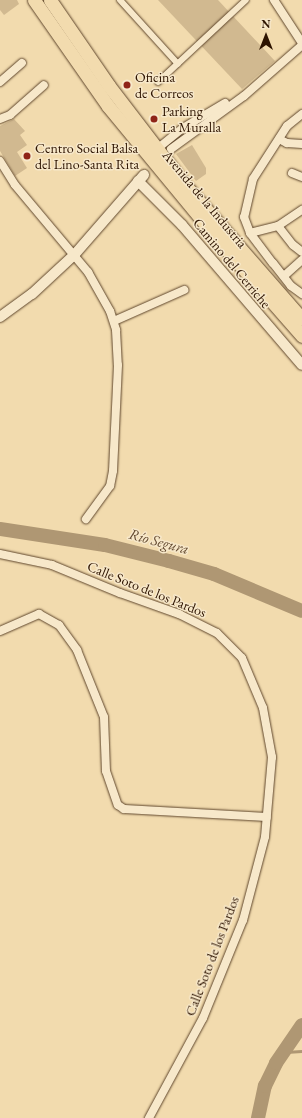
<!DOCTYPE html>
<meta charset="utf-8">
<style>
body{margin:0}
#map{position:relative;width:302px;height:1118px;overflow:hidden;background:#f2dbae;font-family:"EB Garamond",serif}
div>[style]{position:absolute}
.green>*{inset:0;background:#d1b990}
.stream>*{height:2.5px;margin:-1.25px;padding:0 1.25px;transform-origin:1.25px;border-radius:1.25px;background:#af9773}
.river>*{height:14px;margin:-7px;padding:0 7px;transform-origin:7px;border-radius:7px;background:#af9773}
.roads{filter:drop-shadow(0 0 1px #5f462c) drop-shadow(0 0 1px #5f462c)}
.pedestrian>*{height:6px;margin:-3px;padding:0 3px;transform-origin:3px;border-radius:3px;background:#f7e8ca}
.minor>*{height:8px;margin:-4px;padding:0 4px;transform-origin:4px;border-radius:4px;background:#f7e8ca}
.tertiary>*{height:10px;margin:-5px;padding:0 5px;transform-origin:5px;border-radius:5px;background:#f7e8ca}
.primary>*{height:13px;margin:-6.5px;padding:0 6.5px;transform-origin:6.5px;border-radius:6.5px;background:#f2dbae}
.dots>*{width:11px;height:11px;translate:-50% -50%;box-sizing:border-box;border:2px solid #f7e8ca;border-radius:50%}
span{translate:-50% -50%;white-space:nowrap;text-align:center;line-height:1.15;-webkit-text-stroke:3px #f7e8ca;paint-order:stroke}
.poi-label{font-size:14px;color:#2e1400}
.left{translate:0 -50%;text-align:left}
.street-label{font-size:14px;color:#2e1400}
.water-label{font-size:15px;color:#62482e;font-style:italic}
.north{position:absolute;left:246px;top:16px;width:40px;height:40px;-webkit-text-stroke:3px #f7e8ca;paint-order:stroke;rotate:0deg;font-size:11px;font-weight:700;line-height:16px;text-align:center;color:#2e1400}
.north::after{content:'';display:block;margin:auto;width:14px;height:18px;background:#2e1400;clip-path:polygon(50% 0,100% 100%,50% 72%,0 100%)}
</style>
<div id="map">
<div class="green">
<div style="clip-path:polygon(0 0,17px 0,19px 4px,4px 15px,0 10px)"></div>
<div style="clip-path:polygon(158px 0,218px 0,275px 61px,242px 89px)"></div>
<div style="clip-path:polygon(14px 119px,25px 131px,20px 135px,27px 145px,17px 152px,27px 168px,15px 176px,0 151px,0 126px)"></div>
<div style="clip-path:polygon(192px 145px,206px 168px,206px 174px,196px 181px,176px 154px)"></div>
</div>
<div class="stream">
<div style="left:286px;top:1052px;width:16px;rotate:-4deg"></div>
</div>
<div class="river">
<div style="left:0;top:529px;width:106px;rotate:8.7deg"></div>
<div style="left:105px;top:545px;width:66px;rotate:14deg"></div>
<div style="left:169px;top:561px;width:47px;rotate:16.1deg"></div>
<div style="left:214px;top:574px;width:95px;rotate:22.8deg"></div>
<div style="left:258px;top:1118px;width:33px;rotate:-78deg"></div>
<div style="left:265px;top:1086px;width:25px;rotate:-64deg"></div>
<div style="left:276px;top:1063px;width:46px;rotate:-55.6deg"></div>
</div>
<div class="roads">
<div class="pedestrian">
<div style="left:120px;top:0;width:86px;rotate:47.8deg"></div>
<div style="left:158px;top:82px;width:120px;rotate:-43deg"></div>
</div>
<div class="minor">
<div style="left:274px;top:0;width:51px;rotate:56.9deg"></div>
<div style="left:0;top:82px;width:29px;rotate:-41deg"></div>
<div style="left:302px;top:114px;width:19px;rotate:141deg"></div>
<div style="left:287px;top:126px;width:63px;rotate:122.7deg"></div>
<div style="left:253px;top:179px;width:39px;rotate:103deg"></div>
<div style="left:244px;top:217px;width:17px;rotate:69deg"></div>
<div style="left:250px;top:233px;width:38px;rotate:53deg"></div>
<div style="left:273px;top:263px;width:29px;rotate:52deg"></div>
<div style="left:291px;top:286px;width:14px;rotate:36deg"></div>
<div style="left:0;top:119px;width:11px;rotate:-22deg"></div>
<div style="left:10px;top:115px;width:45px;rotate:-41.4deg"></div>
<div style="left:279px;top:139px;width:9px;rotate:27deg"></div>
<div style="left:287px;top:143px;width:15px;rotate:4deg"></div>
<div style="left:157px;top:149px;width:33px;rotate:-39deg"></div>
<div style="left:183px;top:128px;width:49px;rotate:-30.8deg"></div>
<div style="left:171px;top:149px;width:90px;rotate:-36deg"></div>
<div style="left:244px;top:96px;width:77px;rotate:-41.3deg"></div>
<div style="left:0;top:161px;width:28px;rotate:58deg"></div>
<div style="left:15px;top:185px;width:114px;rotate:50deg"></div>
<div style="left:88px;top:272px;width:45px;rotate:60.6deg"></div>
<div style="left:110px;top:311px;width:20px;rotate:72deg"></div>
<div style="left:116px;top:330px;width:35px;rotate:87deg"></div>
<div style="left:118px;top:365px;width:106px;rotate:92.7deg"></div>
<div style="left:113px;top:471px;width:15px;rotate:101deg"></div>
<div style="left:110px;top:486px;width:41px;rotate:126deg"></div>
<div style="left:292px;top:173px;width:11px;rotate:22deg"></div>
<div style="left:278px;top:226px;width:24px;rotate:52deg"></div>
<div style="left:293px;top:245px;width:11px;rotate:38deg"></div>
<div style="left:250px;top:233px;width:29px;rotate:-14deg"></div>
<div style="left:278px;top:226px;width:29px;rotate:-34deg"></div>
<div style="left:284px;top:276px;width:24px;rotate:-42deg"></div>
<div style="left:114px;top:321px;width:77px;rotate:-23.9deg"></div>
<div style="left:0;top:554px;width:53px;rotate:11.9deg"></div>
<div style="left:52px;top:565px;width:74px;rotate:22.4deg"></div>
<div style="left:120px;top:593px;width:63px;rotate:19.6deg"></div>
<div style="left:179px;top:614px;width:42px;rotate:26.6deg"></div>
<div style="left:217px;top:633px;width:35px;rotate:45deg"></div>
<div style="left:242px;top:658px;width:54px;rotate:67.2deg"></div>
<div style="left:263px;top:708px;width:50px;rotate:79.6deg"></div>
<div style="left:272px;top:757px;width:80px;rotate:95deg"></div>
<div style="left:265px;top:837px;width:86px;rotate:104.8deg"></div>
<div style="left:243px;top:920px;width:106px;rotate:112.2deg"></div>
<div style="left:203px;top:1018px;width:114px;rotate:118.4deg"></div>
<div style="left:0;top:631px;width:43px;rotate:-23.6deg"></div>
<div style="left:39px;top:614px;width:23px;rotate:29deg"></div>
<div style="left:59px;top:625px;width:31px;rotate:54deg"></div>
<div style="left:77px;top:650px;width:72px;rotate:68.1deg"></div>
<div style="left:104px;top:717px;width:54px;rotate:87.9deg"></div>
<div style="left:106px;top:771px;width:36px;rotate:71deg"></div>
<div style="left:118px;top:805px;width:7px;rotate:34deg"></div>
<div style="left:124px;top:809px;width:143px;rotate:3.2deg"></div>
</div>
<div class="tertiary">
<div style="left:138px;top:181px;width:62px;rotate:45deg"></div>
<div style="left:182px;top:225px;width:184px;rotate:49.4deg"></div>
<div style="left:0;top:317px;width:39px;rotate:-36deg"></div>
<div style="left:32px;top:294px;width:59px;rotate:-42.9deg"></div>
<div style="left:75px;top:254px;width:105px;rotate:-48.9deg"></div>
</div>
<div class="primary">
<div style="left:34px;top:0;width:129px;rotate:55.1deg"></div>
<div style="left:108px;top:106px;width:184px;rotate:50.5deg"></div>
<div style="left:225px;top:248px;width:117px;rotate:48.8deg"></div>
<div style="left:50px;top:0;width:104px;rotate:55.5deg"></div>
<div style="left:109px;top:86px;width:125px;rotate:52.5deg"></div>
<div style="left:185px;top:185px;width:178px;rotate:48.9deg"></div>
</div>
</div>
<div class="dots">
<div style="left:127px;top:85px;background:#8f2418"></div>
<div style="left:154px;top:119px;background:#8f2418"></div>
<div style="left:27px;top:156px;background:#8f2418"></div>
</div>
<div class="poi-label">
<span class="left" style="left:135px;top:85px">Oficina<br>de Correos</span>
<span class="left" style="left:162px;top:119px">Parking<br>La Muralla</span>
<span class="left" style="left:35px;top:156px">Centro Social Balsa<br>del Lino-Santa Rita</span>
</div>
<div class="street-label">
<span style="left:205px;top:199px;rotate:50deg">Avenida de la Industria</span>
<span style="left:232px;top:263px;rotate:50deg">Camino del Cerriche</span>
<span style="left:147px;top:589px;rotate:22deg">Calle Soto de los Pardos</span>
<span style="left:212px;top:956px;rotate:-69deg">Calle Soto de los Pardos</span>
</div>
<div class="water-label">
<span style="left:159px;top:541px;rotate:15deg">Río Segura</span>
</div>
<div class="north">N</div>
</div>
